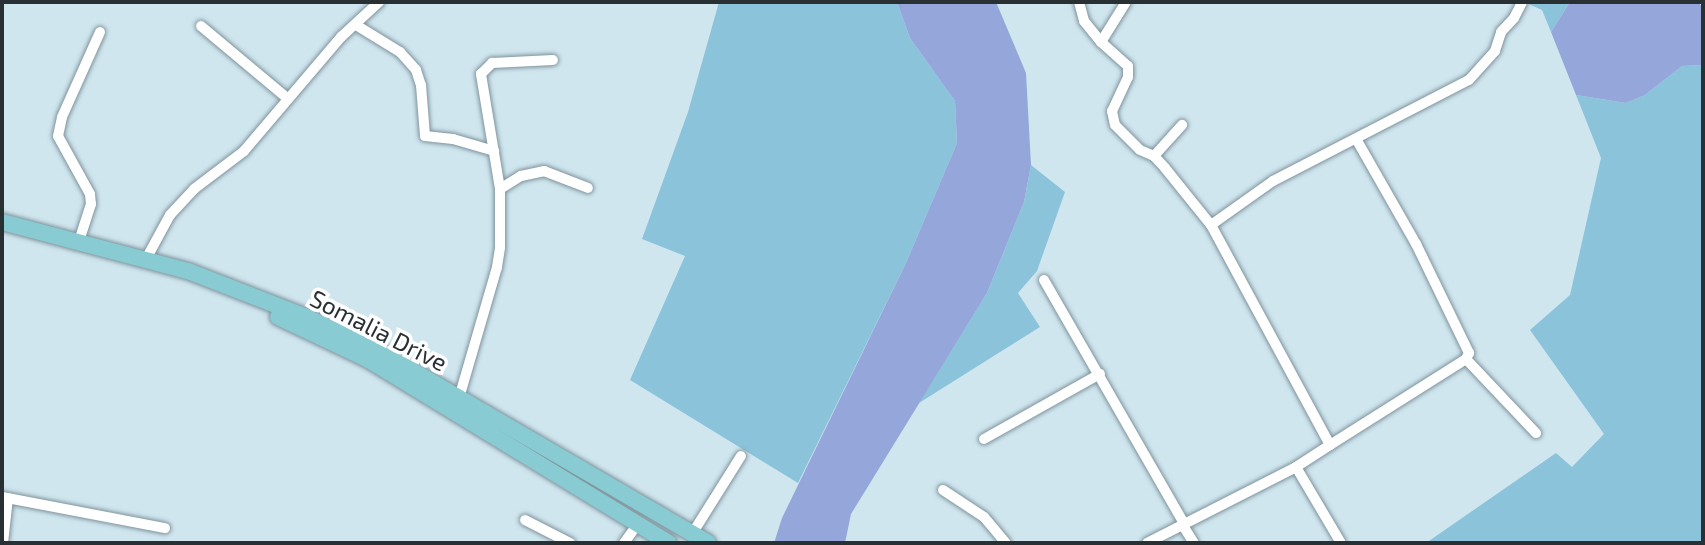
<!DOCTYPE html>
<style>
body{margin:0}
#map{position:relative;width:1705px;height:545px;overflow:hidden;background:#d0e6ef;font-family:"Exo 2",sans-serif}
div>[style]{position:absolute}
.green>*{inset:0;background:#8bc3db}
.water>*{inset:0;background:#95a6da}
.roads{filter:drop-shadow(0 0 2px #7f939c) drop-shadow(0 0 2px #7f939c)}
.street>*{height:10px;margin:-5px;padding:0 5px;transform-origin:5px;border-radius:5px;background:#fff}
.primary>*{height:16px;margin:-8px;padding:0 8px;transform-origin:8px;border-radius:8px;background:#88cbd2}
span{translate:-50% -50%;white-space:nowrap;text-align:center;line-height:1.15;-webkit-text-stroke:7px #fff;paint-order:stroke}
.street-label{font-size:24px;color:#283034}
.frame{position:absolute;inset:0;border:4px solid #283034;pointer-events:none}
</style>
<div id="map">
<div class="green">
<div style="clip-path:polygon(719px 2px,897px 2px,910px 38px,955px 101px,957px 143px,906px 263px,798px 483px,630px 380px,685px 256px,642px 239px,688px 112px)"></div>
<div style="clip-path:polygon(1524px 2px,1570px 2px,1551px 32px,1542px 10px)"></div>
<div style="clip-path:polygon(1703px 65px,1703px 543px,1426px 543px,1556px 453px,1572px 467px,1604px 434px,1530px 330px,1570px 295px,1601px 158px,1576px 95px,1626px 103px,1645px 95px,1682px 66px)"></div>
<div style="clip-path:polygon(1031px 165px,1065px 192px,1037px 271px,1018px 293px,1040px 327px,919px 403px,987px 293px,1024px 202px)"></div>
</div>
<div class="water">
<div style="clip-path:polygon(897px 2px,996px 2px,1026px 73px,1031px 165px,1024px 202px,987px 293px,851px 514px,845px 543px,774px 543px,782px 518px,906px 263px,957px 143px,955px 101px,910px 38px)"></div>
<div style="clip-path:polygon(1570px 2px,1698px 2px,1703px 8px,1703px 65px,1682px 66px,1645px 95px,1626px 103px,1576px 95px,1551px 32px)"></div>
</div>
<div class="roads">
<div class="street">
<div style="left:1079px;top:2px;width:20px;rotate:75deg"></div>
<div style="left:1084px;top:21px;width:27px;rotate:51deg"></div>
<div style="left:1101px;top:42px;width:36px;rotate:42deg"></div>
<div style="left:1128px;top:66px;width:11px;rotate:90deg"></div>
<div style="left:1128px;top:77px;width:38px;rotate:115deg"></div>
<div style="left:1112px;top:111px;width:14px;rotate:78deg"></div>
<div style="left:1115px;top:125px;width:35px;rotate:45deg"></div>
<div style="left:1140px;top:150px;width:15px;rotate:23deg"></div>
<div style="left:1154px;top:156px;width:16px;rotate:47deg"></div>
<div style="left:1165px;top:168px;width:73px;rotate:51.1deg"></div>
<div style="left:356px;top:25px;width:52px;rotate:31.5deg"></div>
<div style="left:400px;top:52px;width:24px;rotate:48deg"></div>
<div style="left:416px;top:70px;width:16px;rotate:72deg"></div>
<div style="left:421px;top:85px;width:51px;rotate:85.5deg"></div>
<div style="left:425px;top:136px;width:28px;rotate:6deg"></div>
<div style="left:453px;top:139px;width:43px;rotate:16.3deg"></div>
<div style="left:201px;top:26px;width:112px;rotate:39.9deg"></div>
<div style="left:1101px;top:42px;width:47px;rotate:-58deg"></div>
<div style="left:1154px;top:156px;width:42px;rotate:-47.9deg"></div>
<div style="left:500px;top:189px;width:25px;rotate:-32deg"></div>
<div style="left:521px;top:176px;width:24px;rotate:-12deg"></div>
<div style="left:544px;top:171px;width:47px;rotate:21.1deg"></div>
<div style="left:79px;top:241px;width:39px;rotate:-72deg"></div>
<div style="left:91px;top:204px;width:10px;rotate:-96deg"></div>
<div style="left:90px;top:194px;width:66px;rotate:-118.9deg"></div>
<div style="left:58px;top:136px;width:19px;rotate:-78deg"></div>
<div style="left:62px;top:117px;width:93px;rotate:-65.9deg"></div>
<div style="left:146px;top:259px;width:50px;rotate:-61.4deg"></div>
<div style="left:170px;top:215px;width:35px;rotate:-47deg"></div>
<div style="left:194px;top:189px;width:63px;rotate:-37.2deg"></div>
<div style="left:244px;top:151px;width:150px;rotate:-49.6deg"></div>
<div style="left:341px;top:37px;width:52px;rotate:-42.6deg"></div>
<div style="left:1044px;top:280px;width:280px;rotate:60.1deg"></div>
<div style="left:1466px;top:359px;width:102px;rotate:46.6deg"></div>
<div style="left:459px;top:398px;width:136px;rotate:-73.8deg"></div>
<div style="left:497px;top:267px;width:20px;rotate:-81deg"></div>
<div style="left:500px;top:247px;width:58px;rotate:-90deg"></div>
<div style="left:500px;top:189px;width:117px;rotate:-99.4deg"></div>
<div style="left:481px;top:74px;width:16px;rotate:-45deg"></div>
<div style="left:492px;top:63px;width:61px;rotate:-2.8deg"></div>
<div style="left:984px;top:439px;width:133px;rotate:-29.3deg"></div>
<div style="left:1330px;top:445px;width:161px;rotate:-32.3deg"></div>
<div style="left:1466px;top:359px;width:7px;rotate:-63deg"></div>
<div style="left:1469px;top:353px;width:121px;rotate:-115.9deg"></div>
<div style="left:1416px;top:244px;width:121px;rotate:-119.7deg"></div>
<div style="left:1296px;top:467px;width:88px;rotate:59.4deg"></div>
<div style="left:943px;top:490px;width:49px;rotate:33.4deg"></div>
<div style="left:984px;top:517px;width:34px;rotate:50deg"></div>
<div style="left:2px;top:497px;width:166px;rotate:10.8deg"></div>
<div style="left:525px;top:520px;width:51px;rotate:27.1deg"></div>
<div style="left:1182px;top:524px;width:22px;rotate:58deg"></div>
<div style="left:692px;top:534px;width:92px;rotate:-57.9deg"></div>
<div style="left:3px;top:543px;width:45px;rotate:-83.7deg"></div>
<div style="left:624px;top:543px;width:24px;rotate:-54deg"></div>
<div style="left:1147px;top:543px;width:167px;rotate:-27deg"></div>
<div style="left:1296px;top:467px;width:40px;rotate:-32.9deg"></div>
<div style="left:1330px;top:445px;width:250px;rotate:-118.4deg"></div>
<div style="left:1211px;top:225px;width:76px;rotate:-35.4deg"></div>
<div style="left:1273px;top:181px;width:220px;rotate:-27.3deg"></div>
<div style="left:1469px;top:80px;width:39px;rotate:-48deg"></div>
<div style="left:1495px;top:51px;width:20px;rotate:-72deg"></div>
<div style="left:1501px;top:32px;width:19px;rotate:-47deg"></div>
<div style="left:1514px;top:18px;width:18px;rotate:-63deg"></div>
</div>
<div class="primary">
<div style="left:2px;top:222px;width:192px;rotate:14.8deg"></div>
<div style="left:188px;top:271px;width:124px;rotate:21.2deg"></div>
<div style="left:304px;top:316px;width:86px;rotate:25.4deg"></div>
<div style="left:382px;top:353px;width:377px;rotate:30.2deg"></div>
<div style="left:278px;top:317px;width:101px;rotate:25.3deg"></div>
<div style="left:369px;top:360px;width:351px;rotate:31.4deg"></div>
</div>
</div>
<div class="street-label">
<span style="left:379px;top:330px;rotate:27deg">Somalia Drive</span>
</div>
<div class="frame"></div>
</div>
